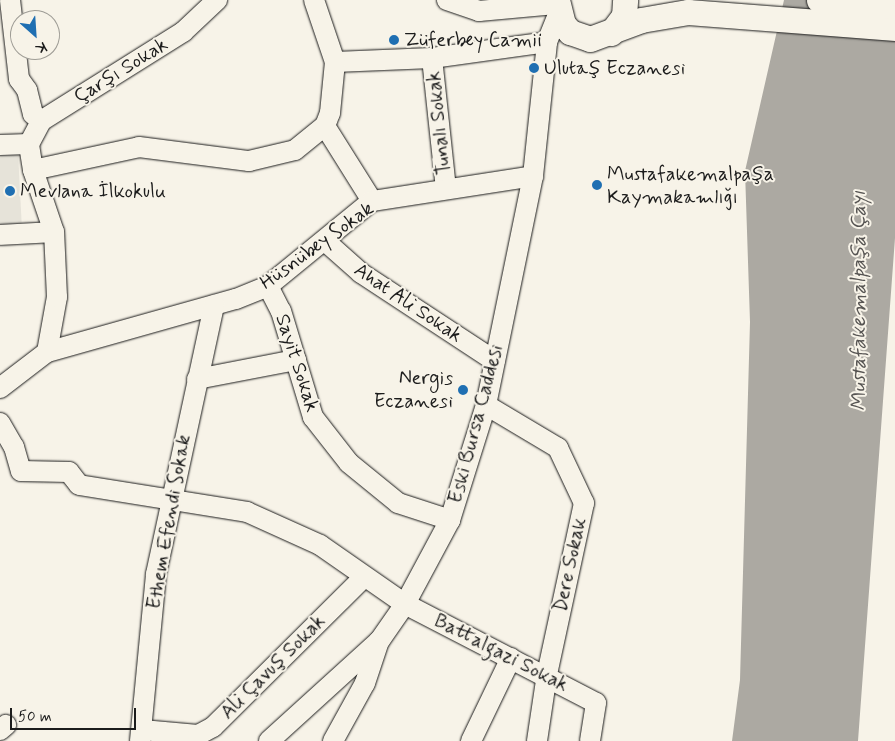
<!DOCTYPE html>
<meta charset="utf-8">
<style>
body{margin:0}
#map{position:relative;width:895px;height:741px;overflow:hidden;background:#f7f3e8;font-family:Mynerve,sans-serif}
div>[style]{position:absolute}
.built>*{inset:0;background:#e6e3d9}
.water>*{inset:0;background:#aca9a2}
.roads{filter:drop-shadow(0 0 1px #1c1c1c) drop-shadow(0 0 1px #1c1c1c)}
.minor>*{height:20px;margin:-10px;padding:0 10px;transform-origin:10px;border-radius:10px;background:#f7f3e8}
.major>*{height:25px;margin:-12.5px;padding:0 12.5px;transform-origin:12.5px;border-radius:12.5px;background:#f7f3e8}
.dots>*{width:14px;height:14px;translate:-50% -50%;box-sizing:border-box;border:2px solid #f7f3e8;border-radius:50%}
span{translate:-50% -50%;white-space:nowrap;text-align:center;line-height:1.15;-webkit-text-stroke:4px #f7f3e8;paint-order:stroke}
.poi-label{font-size:20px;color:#1c1c1c}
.left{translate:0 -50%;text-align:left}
.right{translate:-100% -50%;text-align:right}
.street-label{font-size:20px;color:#1c1c1c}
.water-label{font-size:21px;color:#565452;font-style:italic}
.north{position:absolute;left:10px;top:10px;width:50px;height:50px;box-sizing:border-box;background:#f7f3e8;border:1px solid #9f9d96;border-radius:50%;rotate:154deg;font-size:14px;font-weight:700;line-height:20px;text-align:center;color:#1c1c1c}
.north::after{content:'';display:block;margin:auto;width:18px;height:22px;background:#1f6fb2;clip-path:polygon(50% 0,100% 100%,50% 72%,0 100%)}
.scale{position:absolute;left:10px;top:708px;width:126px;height:22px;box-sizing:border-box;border:2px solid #1c1c1c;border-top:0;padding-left:6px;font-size:15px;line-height:18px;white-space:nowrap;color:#1c1c1c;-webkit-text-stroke:4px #f7f3e8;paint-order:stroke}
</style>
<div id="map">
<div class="built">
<div style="clip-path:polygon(18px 152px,22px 230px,0 230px,0 153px)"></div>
</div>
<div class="water">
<div style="clip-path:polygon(784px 0,895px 0,895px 238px,858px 741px,732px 741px,740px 680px,750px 322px,745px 171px)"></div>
</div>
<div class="roads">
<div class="minor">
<div style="left:10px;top:0;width:80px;rotate:83.5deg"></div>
<div style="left:19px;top:79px;width:14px;rotate:54deg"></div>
<div style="left:27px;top:90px;width:25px;rotate:76deg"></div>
<div style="left:33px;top:114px;width:11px;rotate:41deg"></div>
<div style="left:447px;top:0;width:34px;rotate:19deg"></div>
<div style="left:479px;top:11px;width:77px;rotate:-5.2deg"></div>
<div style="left:432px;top:58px;width:131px;rotate:83.9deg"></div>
<div style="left:335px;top:62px;width:97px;rotate:-2.4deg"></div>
<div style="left:432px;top:58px;width:116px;rotate:-7.9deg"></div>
<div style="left:325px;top:126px;width:89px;rotate:57.9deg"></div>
<div style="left:29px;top:144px;width:26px;rotate:-62deg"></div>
<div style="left:41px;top:121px;width:168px;rotate:-32.1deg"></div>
<div style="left:183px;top:32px;width:47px;rotate:-43.3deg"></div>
<div style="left:0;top:145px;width:29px;rotate:-2deg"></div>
<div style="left:33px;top:170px;width:108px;rotate:-12.2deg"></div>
<div style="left:139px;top:147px;width:111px;rotate:7.3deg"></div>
<div style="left:249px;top:161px;width:47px;rotate:-13.4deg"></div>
<div style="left:295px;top:150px;width:38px;rotate:-39deg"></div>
<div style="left:325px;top:126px;width:14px;rotate:-69deg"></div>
<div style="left:330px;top:113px;width:51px;rotate:-84.4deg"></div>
<div style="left:335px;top:62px;width:65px;rotate:-108.7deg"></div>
<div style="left:0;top:235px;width:54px;rotate:-3.2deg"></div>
<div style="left:325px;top:241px;width:48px;rotate:41.6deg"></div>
<div style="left:361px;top:273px;width:160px;rotate:33.3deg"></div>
<div style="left:268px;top:286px;width:28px;rotate:63deg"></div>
<div style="left:281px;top:311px;width:111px;rotate:73.2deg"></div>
<div style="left:313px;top:417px;width:58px;rotate:52deg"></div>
<div style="left:349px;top:463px;width:63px;rotate:39.2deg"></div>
<div style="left:398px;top:503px;width:55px;rotate:18.1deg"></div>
<div style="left:47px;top:352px;width:196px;rotate:-15.7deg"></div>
<div style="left:236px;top:299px;width:35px;rotate:-22deg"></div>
<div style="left:268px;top:286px;width:134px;rotate:-39.3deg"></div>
<div style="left:372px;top:201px;width:163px;rotate:-8.8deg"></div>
<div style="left:197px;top:379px;width:101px;rotate:-10.9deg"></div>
<div style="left:0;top:388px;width:59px;rotate:-37.5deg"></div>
<div style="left:47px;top:352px;width:56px;rotate:-79.7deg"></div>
<div style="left:57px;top:297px;width:65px;rotate:-92.6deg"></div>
<div style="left:54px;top:232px;width:65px;rotate:-108.7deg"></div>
<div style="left:33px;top:170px;width:26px;rotate:-99deg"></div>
<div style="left:486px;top:405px;width:84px;rotate:30.8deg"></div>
<div style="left:558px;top:448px;width:61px;rotate:64.7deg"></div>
<div style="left:584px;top:503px;width:175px;rotate:102.2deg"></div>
<div style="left:547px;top:674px;width:68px;rotate:98.5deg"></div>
<div style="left:0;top:423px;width:28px;rotate:60deg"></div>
<div style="left:14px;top:447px;width:25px;rotate:74deg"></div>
<div style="left:21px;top:471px;width:48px;rotate:1.2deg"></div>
<div style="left:69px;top:472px;width:16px;rotate:52deg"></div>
<div style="left:79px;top:485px;width:170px;rotate:9.1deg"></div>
<div style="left:247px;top:512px;width:80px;rotate:24.3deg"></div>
<div style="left:320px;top:545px;width:103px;rotate:34.8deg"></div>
<div style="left:405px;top:604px;width:215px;rotate:27.4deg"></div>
<div style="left:596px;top:703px;width:38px;rotate:99deg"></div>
<div style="left:0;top:730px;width:8px;rotate:-40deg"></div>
<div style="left:142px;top:730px;width:56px;rotate:5.1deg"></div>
<div style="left:198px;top:735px;width:17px;rotate:-28deg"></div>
<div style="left:213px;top:727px;width:213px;rotate:-44.8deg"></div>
<div style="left:140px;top:741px;width:168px;rotate:-84.5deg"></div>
<div style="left:156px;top:574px;width:275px;rotate:-77.8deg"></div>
<div style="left:269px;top:741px;width:150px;rotate:-42.3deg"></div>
<div style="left:380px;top:640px;width:44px;rotate:-55.2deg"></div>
<div style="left:405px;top:604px;width:95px;rotate:-61.8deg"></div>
<div style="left:450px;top:520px;width:121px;rotate:-72.6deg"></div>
<div style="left:486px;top:405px;width:234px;rotate:-78.4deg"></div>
<div style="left:533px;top:176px;width:135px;rotate:-84deg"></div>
<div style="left:547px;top:42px;width:29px;rotate:-68deg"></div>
<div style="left:333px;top:741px;width:66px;rotate:-61.1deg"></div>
<div style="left:365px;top:683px;width:44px;rotate:-71.6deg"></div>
<div style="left:471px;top:741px;width:92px;rotate:-64.3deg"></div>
</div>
<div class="major">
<div style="left:557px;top:0;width:25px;rotate:76deg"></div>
<div style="left:563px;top:24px;width:11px;rotate:49deg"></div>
<div style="left:570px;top:32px;width:21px;rotate:19deg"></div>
<div style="left:590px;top:39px;width:54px;rotate:-20.4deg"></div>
<div style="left:641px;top:20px;width:48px;rotate:-9.7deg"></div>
<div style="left:688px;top:12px;width:208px;rotate:4.4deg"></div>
<div style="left:819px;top:0;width:76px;rotate:4.5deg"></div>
<div style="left:611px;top:33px;width:21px;rotate:-53deg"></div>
<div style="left:624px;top:16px;width:16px;rotate:-86deg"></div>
</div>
</div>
<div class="dots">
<div style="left:394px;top:40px;background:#1f6fb2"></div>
<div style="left:534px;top:68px;background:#1f6fb2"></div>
<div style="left:597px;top:185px;background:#1f6fb2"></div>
<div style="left:10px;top:191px;background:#1f6fb2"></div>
<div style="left:463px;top:390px;background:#1f6fb2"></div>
</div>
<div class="poi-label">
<span class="left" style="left:404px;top:40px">Züferbey Camii</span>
<span class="left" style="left:544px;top:68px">Ulutaş Eczanesi</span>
<span class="left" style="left:607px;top:186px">Mustafakemalpaşa<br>Kaymakamlığı</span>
<span class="left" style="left:20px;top:191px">Mevlana İlkokulu</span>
<span class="right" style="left:453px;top:390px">Nergis<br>Eczanesi</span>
</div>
<div class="street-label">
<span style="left:121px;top:71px;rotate:-32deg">Çarşı Sokak</span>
<span style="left:439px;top:123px;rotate:-96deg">Tunalı Sokak</span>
<span style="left:317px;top:246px;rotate:-36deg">Hüsnübey Sokak</span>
<span style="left:408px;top:303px;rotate:34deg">Ahat Ali Sokak</span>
<span style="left:297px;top:363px;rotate:72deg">Sayit Sokak</span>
<span style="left:476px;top:424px;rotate:-75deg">Eski Bursa Caddesi</span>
<span style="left:169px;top:522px;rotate:-80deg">Ethem Efendi Sokak</span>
<span style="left:570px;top:565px;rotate:-78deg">Dere Sokak</span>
<span style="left:501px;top:653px;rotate:27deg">Battalgazi Sokak</span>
<span style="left:273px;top:667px;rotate:-45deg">Ali Çavuş Sokak</span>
</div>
<div class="water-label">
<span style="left:859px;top:301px;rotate:-90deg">Mustafakemalpaşa Çayı</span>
</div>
<div class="north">K</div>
<div class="scale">50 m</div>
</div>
